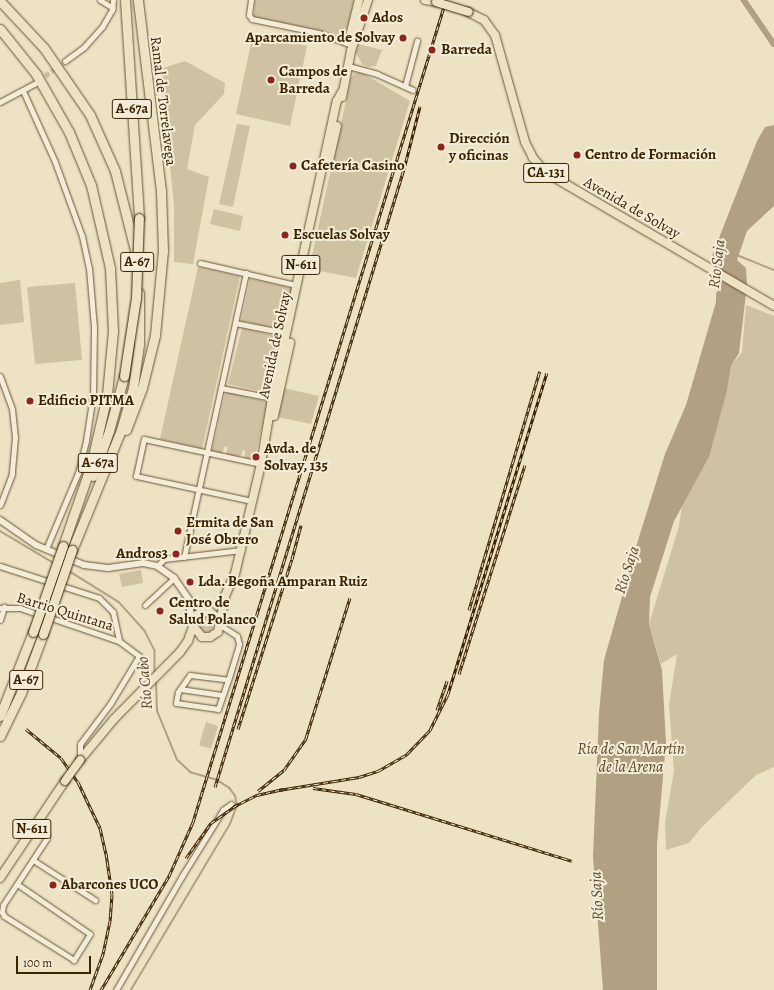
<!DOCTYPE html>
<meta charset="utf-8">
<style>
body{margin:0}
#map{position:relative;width:774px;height:990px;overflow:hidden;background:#ede2c4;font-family:Alegreya,serif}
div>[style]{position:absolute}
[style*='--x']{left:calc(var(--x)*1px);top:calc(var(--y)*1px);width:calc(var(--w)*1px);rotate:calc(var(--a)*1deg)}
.green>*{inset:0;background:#cfc2a3}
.round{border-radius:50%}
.water>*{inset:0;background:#b1a182}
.stream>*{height:1.5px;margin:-0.75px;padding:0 0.75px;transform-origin:0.75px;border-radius:0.75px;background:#b1a182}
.canal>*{height:5.5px;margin:-2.75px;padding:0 2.75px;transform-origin:2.75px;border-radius:2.75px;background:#b1a182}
.minor-tunnel>*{height:5px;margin-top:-2.5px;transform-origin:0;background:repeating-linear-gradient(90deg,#cabc9d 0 5px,transparent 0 7.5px)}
.roads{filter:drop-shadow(0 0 1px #685432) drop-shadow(0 0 1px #685432)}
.minor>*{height:5px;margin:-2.5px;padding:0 2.5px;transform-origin:2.5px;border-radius:2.5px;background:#f3ecd9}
.tertiary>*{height:6px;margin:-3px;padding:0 3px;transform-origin:3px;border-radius:3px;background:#f3ecd9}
.primary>*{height:8px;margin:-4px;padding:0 4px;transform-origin:4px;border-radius:4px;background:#ede2c4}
.trunk>*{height:8px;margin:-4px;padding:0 4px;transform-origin:4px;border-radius:4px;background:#ede2c4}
.motorway>*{height:9px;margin:-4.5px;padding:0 4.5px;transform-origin:4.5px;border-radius:4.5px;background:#ede2c4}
.rail>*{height:3px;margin-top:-1.5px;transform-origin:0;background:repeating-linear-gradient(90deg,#f3ecd9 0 4.5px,#3c2401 0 9px);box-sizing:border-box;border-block:1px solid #3c2401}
.bridges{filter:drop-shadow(0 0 1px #3c2401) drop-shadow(0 0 1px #3c2401)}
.primary-bridge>*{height:8px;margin:-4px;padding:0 4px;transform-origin:4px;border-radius:4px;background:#ede2c4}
.trunk-bridge>*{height:8px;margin:-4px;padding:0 4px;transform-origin:4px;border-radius:4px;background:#ede2c4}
.motorway-bridge>*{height:9px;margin:-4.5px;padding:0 4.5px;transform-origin:4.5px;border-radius:4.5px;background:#ede2c4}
.dots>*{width:11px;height:11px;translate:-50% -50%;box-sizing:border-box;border:2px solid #f3ecd9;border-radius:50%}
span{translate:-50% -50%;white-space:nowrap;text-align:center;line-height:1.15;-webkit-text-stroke:4px #f3ecd9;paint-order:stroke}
.shield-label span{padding:1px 3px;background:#f3ecd9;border:1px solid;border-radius:3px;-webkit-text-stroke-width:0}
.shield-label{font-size:14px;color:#3c2401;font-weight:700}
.poi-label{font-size:15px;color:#3c2401;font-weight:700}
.left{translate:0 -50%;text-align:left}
.right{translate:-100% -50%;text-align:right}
.street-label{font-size:15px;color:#3c2401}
.water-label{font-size:16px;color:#5f4a28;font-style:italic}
.scale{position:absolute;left:16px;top:956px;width:75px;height:18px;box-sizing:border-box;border:2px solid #3c2401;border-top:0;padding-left:5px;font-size:12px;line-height:14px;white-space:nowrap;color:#3c2401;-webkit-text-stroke:3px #f3ecd9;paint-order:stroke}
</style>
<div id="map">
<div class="green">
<div style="clip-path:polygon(255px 0,354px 0,345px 36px,254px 17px)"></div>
<div style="clip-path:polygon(253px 34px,307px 46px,290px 126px,236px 114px)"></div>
<div style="clip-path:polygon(358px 44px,382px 50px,376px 66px,368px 67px,362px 64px,356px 53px)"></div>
<div style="clip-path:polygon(185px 61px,225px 83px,224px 94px,195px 125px,187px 169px,209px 177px,193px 264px,174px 262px,174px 205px,162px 90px,163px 68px)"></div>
<div style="clip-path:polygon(361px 72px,410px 101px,356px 278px,309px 269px,351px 78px,355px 73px)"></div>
<div style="clip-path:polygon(237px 124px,250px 126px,233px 207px,219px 204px)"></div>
<div style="clip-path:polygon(214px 209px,243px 216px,240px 231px,210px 224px)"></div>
<div style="clip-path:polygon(198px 267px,240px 276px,202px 449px,160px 439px)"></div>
<div style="clip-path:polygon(250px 279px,293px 288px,283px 330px,241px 321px)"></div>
<div style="clip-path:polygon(20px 280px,24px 322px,0 325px,0 283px)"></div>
<div style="clip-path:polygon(75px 283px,82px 360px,35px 364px,27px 287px)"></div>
<div style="clip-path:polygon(746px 305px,774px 316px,774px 767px,756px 775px,701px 828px,689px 843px,666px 850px,665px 823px,674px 771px,669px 705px,677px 654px,661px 664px,649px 624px,679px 526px,682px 505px,708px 459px,727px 391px,731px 366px,742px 352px)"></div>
<div style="clip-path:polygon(242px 328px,281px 337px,269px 393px,228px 384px)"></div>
<div style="clip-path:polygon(283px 388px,319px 396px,311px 424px,277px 417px)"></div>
<div style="clip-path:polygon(229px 392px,268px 402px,254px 460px,245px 458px,245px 451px,243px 450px,240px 457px,227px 455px,227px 447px,225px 446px,222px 453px,212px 451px,225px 394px)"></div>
<div style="clip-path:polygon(141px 570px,143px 583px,122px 587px,119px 574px)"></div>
<div class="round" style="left:198px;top:616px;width:16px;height:16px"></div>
<div style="clip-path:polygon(206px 722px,218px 726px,211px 749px,199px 745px)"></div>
</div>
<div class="water">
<div style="clip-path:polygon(774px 125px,774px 206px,747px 231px,737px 260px,746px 268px,747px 285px,739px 353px,731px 366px,727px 391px,709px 457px,674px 521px,650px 597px,649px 624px,662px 670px,666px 743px,657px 844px,657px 990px,603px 990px,593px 857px,599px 713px,604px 660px,639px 537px,665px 454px,686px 405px,716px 302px,716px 294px,719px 288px,710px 261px,757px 141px,765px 127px)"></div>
</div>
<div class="stream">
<div style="--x:737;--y:255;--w:40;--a:22"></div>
<div style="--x:0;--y:531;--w:63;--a:30.7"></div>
<div style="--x:69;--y:571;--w:59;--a:31.8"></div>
<div style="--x:119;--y:602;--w:39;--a:48"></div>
<div style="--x:145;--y:631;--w:22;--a:63"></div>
<div style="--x:155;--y:651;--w:22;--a:90"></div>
<div style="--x:131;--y:990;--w:193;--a:-59.2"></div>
<div style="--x:230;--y:824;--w:19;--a:-69"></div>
<div style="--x:237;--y:806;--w:10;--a:-101"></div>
<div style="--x:235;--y:796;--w:10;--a:-127"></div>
<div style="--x:229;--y:788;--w:15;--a:-148"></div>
<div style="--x:216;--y:780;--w:26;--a:-164"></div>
<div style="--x:191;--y:773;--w:19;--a:-137"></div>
<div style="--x:177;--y:760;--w:53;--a:-112.2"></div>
<div style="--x:157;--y:711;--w:30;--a:-92"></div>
</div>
<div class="canal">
<div style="--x:744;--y:0;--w:53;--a:55.7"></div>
</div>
<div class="minor-tunnel">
<div style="--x:39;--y:80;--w:32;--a:-36"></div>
</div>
<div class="roads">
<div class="minor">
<div style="--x:100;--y:0;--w:15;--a:32"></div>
<div style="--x:251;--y:0;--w:15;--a:98"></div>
<div style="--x:249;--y:15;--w:5;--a:53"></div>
<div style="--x:252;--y:19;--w:68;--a:11.8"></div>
<div style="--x:319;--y:33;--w:33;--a:20"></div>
<div style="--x:65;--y:61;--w:24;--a:-36"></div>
<div style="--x:84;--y:47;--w:27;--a:-48"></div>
<div style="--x:102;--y:27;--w:20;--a:-60"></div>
<div style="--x:112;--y:10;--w:10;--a:-84"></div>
<div style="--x:348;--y:66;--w:30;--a:15"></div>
<div style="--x:377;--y:74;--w:39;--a:24"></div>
<div style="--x:405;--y:86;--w:47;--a:-75.1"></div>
<div style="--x:23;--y:91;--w:78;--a:65.7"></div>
<div style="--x:55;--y:162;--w:79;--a:70"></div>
<div style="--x:82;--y:236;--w:33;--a:78"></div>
<div style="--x:89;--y:268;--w:59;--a:85.2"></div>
<div style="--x:94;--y:327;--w:68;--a:90.8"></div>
<div style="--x:93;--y:395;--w:47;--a:98.7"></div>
<div style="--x:86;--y:441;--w:33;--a:104"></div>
<div style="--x:78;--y:473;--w:82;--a:112.8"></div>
<div style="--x:0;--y:102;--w:40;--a:-28"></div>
<div style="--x:200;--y:263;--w:98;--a:12.9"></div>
<div style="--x:235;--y:323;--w:52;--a:11.1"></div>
<div style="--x:0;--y:376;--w:35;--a:70"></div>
<div style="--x:12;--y:409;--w:28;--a:84"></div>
<div style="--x:15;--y:437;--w:37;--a:95"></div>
<div style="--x:12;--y:474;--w:33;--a:111"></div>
<div style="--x:221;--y:388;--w:52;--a:11.1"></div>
<div style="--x:252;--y:501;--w:119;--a:-167.8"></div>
<div style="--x:136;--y:476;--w:38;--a:-78"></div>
<div style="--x:144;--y:439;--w:120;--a:12.1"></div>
<div style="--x:184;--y:557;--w:291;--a:-77.7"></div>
<div style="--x:0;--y:566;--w:104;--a:17.9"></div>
<div style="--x:99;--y:598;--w:20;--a:45"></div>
<div style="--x:113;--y:612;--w:30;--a:78"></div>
<div style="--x:157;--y:566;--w:10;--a:-45"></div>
<div style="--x:164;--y:559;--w:78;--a:-6.7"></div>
<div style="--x:145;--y:605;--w:40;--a:-43"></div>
<div style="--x:0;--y:608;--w:20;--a:0"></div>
<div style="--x:20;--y:608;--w:21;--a:19"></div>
<div style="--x:48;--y:617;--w:75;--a:18.7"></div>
<div style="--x:119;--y:641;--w:25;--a:37"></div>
<div style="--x:139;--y:656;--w:56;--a:121.1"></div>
<div style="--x:110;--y:704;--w:50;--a:126.9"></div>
<div style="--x:80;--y:744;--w:15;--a:90"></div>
<div style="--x:0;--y:620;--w:14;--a:-73"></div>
<div style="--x:220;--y:625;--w:20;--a:33"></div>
<div style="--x:237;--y:636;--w:8;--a:76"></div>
<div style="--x:239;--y:644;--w:4;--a:104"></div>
<div style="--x:238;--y:648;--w:34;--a:107"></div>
<div style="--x:228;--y:680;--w:31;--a:109"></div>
<div style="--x:218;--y:709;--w:42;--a:-171.9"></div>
<div style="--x:176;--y:703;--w:11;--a:-80"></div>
<div style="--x:178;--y:692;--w:21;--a:-55"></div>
<div style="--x:190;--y:675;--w:38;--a:7"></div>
<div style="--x:180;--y:689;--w:42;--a:8.1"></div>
<div style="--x:33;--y:860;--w:74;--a:32.8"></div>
<div style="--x:17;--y:884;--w:88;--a:34.4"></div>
<div style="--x:90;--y:934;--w:31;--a:122"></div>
<div style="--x:74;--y:960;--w:83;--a:-147.8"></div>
<div style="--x:4;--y:916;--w:4;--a:-117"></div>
<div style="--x:2;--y:912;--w:7;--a:-82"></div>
<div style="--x:3;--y:905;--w:80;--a:-56.7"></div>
<div style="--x:47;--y:838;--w:5;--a:-101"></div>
<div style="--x:46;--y:833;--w:14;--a:-144"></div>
<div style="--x:116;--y:990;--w:132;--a:-59.9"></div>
<div style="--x:182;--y:876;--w:78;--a:-58.2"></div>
<div style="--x:223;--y:810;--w:10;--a:-37"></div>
</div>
<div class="tertiary">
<div style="--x:0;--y:520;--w:44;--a:34.8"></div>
<div style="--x:36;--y:545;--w:52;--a:22.6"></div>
<div style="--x:84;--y:565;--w:24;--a:7"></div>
<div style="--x:108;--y:568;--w:35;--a:-8"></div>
<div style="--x:143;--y:563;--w:14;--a:12"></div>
<div style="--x:157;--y:566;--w:21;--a:35"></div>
<div style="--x:174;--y:578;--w:32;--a:55"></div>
<div style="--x:192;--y:604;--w:14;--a:30"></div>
<div style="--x:188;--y:601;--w:22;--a:77"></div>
</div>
<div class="primary">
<div style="--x:425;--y:0;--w:11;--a:10"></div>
<div style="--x:468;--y:12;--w:18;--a:27"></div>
<div style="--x:484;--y:20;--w:19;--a:54"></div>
<div style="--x:495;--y:35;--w:111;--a:74.3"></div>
<div style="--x:525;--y:142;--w:18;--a:63"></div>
<div style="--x:533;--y:158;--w:18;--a:49"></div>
<div style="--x:545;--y:172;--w:265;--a:30.3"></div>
</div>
<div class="trunk">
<div style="--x:351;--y:32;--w:33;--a:-76"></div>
<div style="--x:342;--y:97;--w:47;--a:-78.9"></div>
<div style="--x:351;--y:51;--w:54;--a:-71.6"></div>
<div style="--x:328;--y:165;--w:40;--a:-77"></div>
<div style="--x:274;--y:416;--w:75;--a:-77.6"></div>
<div style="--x:194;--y:627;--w:13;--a:51"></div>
<div style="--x:202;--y:637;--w:8;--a:0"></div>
<div style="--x:210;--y:637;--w:9;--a:-32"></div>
<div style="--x:218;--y:632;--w:37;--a:-79"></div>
<div style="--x:225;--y:596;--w:24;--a:-66"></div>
<div style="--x:235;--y:574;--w:113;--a:-76.7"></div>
<div style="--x:261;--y:464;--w:67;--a:-80.5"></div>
<div style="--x:272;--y:398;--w:304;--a:-77.7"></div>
<div style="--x:337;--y:101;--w:10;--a:-61"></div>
<div style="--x:80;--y:760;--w:53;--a:-50.3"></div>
<div style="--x:114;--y:719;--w:94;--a:-45.4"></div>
<div style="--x:180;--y:652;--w:14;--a:-54"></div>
<div style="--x:188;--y:641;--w:28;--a:-71"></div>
<div style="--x:197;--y:615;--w:13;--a:-18"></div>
<div style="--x:209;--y:611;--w:14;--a:39"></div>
<div style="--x:0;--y:878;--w:117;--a:-56.2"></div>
</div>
<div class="motorway">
<div style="--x:125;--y:0;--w:218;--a:86.3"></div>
<div style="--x:0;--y:1;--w:64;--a:46.9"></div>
<div style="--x:44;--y:48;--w:81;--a:55.5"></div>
<div style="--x:90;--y:115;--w:61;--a:65.9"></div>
<div style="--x:115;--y:171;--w:86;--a:75.8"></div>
<div style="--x:0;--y:29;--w:58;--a:51.3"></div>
<div style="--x:36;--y:74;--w:67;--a:60.4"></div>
<div style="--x:69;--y:132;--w:57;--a:67.5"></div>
<div style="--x:91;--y:185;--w:85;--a:77.1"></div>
<div style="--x:110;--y:268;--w:63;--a:87.3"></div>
<div style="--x:113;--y:331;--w:64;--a:95.4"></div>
<div style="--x:107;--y:395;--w:72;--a:102.9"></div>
<div style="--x:91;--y:465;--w:86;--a:109.1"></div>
<div style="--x:126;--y:430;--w:45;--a:-69.1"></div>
<div style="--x:142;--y:388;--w:55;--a:-76.2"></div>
<div style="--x:155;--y:335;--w:84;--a:-84.6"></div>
<div style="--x:163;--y:251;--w:60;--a:-91.9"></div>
<div style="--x:161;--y:191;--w:192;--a:-96.9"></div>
<div style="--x:93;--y:476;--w:48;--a:-70.4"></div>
<div style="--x:109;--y:431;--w:57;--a:-74.7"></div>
<div style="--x:72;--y:550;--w:130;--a:-67.8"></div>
<div style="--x:121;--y:430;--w:44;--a:-74.1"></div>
<div style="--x:133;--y:388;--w:44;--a:-82.2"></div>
<div style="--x:139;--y:344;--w:51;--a:-90"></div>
<div style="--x:0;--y:716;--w:90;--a:-68.6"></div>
<div style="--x:0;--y:736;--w:48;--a:-64"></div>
<div style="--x:21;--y:693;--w:63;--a:-69.6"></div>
</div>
</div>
<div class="rail">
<div style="--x:469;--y:610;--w:249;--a:-73.5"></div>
<div style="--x:459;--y:674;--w:219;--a:-72.5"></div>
<div style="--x:437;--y:710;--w:31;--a:-71"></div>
<div style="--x:26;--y:729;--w:45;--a:39.6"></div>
<div style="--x:61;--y:758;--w:29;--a:55"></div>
<div style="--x:78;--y:782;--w:51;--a:64.4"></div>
<div style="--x:100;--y:828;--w:26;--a:77"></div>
<div style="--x:106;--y:853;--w:41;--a:81.7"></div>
<div style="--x:112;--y:894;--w:27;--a:94"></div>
<div style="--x:110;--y:921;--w:34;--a:102"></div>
<div style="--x:103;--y:954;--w:38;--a:110"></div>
<div style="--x:238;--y:729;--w:178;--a:-72.4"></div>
<div style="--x:292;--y:559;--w:35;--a:-75"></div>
<div style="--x:215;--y:787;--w:646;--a:-73"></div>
<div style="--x:404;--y:169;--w:65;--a:-75.7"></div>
<div style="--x:313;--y:788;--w:43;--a:7.9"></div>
<div style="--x:356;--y:794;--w:226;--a:17.2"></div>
<div style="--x:279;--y:790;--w:81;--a:-9.2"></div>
<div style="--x:359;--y:777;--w:20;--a:-18"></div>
<div style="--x:378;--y:771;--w:34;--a:-30"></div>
<div style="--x:407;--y:754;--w:33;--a:-46"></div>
<div style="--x:430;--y:730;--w:40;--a:-63.4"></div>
<div style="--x:448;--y:694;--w:336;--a:-72.9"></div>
<div style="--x:258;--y:791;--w:33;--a:-39"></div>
<div style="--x:284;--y:770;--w:39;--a:-55"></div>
<div style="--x:306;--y:738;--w:147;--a:-72.6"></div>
<div style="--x:233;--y:807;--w:27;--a:-27"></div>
<div style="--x:257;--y:795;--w:27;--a:-13"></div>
<div style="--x:186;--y:858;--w:43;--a:-54.5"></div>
<div style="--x:211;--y:823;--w:33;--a:-35"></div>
<div style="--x:101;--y:990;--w:133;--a:-59.2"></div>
<div style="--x:169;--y:876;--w:59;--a:-66"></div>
<div style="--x:193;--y:822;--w:860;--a:-72.89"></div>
</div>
<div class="bridges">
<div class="primary-bridge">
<div style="--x:436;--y:2;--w:34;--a:17"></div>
</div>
<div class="trunk-bridge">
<div style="--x:65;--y:781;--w:26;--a:-54"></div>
</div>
<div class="motorway-bridge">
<div style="--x:124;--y:376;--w:79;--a:-81.3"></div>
<div style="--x:136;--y:298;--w:80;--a:-87.9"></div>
<div style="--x:33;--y:632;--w:91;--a:-70.8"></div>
<div style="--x:43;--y:634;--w:89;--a:-71"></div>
</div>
</div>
<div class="dots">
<div style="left:364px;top:18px;background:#8f2418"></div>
<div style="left:403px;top:38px;background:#8f2418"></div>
<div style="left:432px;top:50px;background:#8f2418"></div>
<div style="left:271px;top:80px;background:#8f2418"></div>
<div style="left:441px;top:147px;background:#8f2418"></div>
<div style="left:577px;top:155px;background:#8f2418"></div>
<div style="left:293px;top:166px;background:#8f2418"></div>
<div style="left:285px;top:235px;background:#8f2418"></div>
<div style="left:30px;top:401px;background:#8f2418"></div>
<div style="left:256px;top:457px;background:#8f2418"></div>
<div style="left:178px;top:531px;background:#8f2418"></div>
<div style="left:176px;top:554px;background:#8f2418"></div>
<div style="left:190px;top:582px;background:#8f2418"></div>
<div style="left:160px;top:611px;background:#8f2418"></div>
<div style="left:53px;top:885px;background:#8f2418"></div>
</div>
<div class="shield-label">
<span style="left:132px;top:109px">A-67a</span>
<span style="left:546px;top:173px">CA-131</span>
<span style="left:137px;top:262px">A-67</span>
<span style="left:301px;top:265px">N-611</span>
<span style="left:98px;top:463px">A-67a</span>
<span style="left:26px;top:680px">A-67</span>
<span style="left:32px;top:829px">N-611</span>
</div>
<div class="poi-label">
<span class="left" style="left:372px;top:18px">Ados</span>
<span class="right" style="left:395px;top:38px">Aparcamiento de Solvay</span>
<span class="left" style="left:441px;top:50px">Barreda</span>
<span class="left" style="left:279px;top:80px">Campos de<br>Barreda</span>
<span class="left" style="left:449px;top:147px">Dirección<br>y oficinas</span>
<span class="left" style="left:585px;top:155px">Centro de Formación</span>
<span class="left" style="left:301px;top:166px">Cafetería Casino</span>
<span class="left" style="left:293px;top:235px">Escuelas Solvay</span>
<span class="left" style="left:38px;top:401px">Edificio PITMA</span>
<span class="left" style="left:264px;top:457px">Avda. de<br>Solvay, 135</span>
<span class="left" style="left:186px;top:531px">Ermita de San<br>José Obrero</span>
<span class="right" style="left:168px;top:554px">Andros3</span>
<span class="left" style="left:198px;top:582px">Lda. Begoña Amparan Ruiz</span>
<span class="left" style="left:169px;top:611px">Centro de<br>Salud Polanco</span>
<span class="left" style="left:61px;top:885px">Abarcones UCO</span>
</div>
<div class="street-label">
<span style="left:163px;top:101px;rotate:83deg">Ramal de Torrelavega</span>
<span style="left:632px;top:208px;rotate:30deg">Avenida de Solvay</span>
<span style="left:275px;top:345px;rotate:-78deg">Avenida de Solvay</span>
<span style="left:65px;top:612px;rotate:17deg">Barrio Quintana</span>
</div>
<div class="water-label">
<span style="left:717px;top:264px;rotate:-83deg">Río Saja</span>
<span style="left:627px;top:570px;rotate:-72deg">Río Saja</span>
<span style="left:145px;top:683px;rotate:-95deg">Río Cabo</span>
<span style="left:631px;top:758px">Ría de San Martín<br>de la Arena</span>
<span style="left:597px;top:896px;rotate:-93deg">Río Saja</span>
</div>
<div class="scale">100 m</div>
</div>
